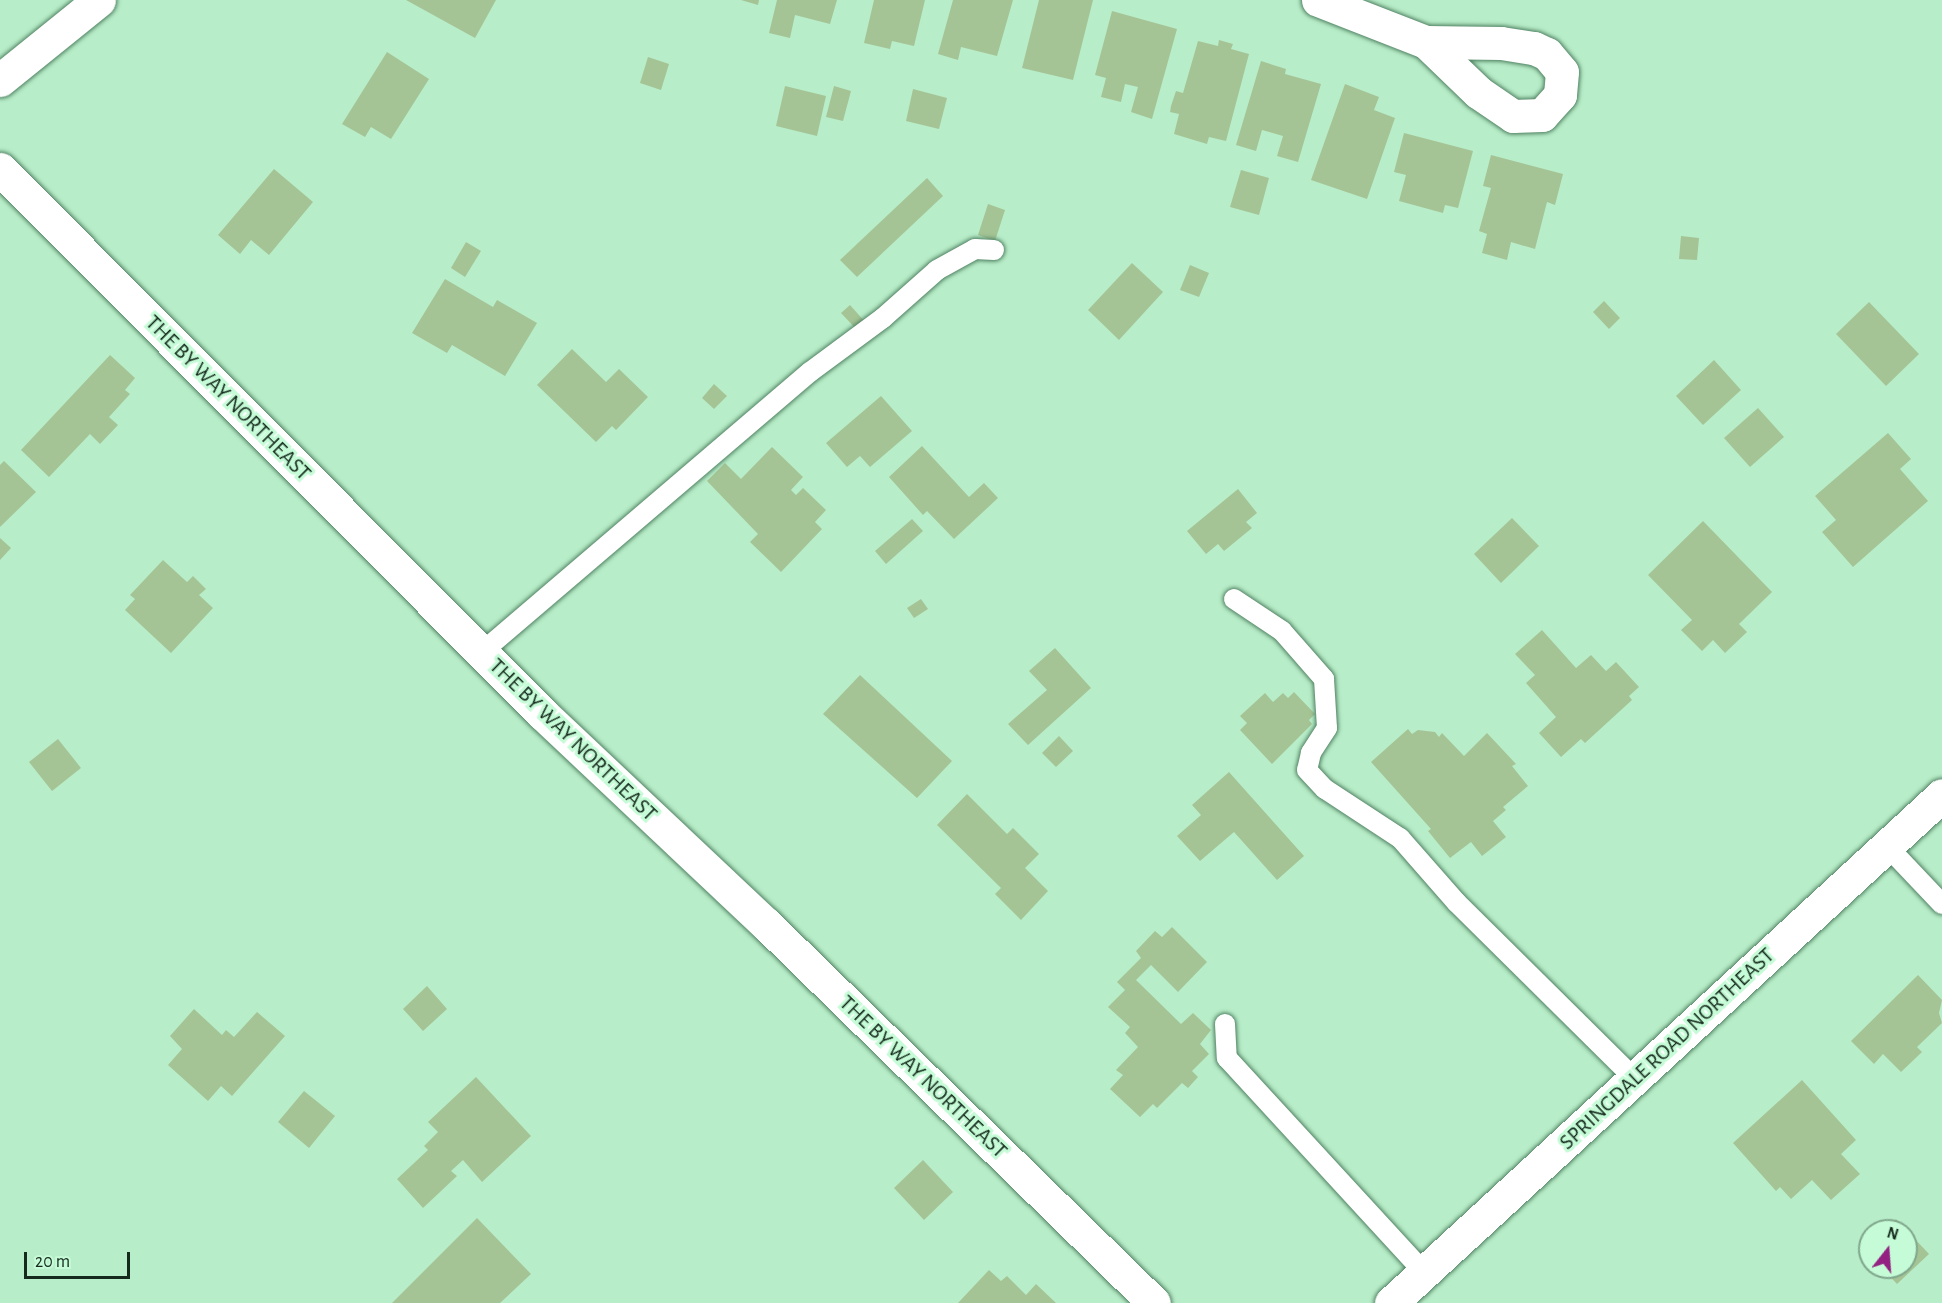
<!DOCTYPE html>
<style>
body{margin:0}
#map{position:relative;width:1942px;height:1303px;overflow:hidden;background:#b8edc9;font-family:"Alegreya Sans",sans-serif}
div>[style]{position:absolute}
[style*='--x']{left:calc(var(--x)*1px);top:calc(var(--y)*1px);width:calc(var(--w)*1px);rotate:calc(var(--a)*1deg)}
.building>*{inset:0;background:#a5c495}
.roads{filter:drop-shadow(0 0 2px #508262) drop-shadow(0 0 2px #508262)}
.lane>*{height:20px;margin:-10px;padding:0 10px;transform-origin:10px;border-radius:10px;background:#fff}
.street>*{height:33px;margin:-16.5px;padding:0 16.5px;transform-origin:16.5px;border-radius:16.5px;background:#fff}
.secondary>*{height:33px;margin:-16.5px;padding:0 16.5px;transform-origin:16.5px;border-radius:16.5px;background:#fff}
span{translate:-50% -50%;white-space:nowrap;text-align:center;line-height:1.15;-webkit-text-stroke:6px #c5fbd6;paint-order:stroke}
.street-label{font-size:22px;color:#152a1d}
.north{position:absolute;left:1858px;top:1219px;width:60px;height:60px;box-sizing:border-box;background:#c5fbd6;border:2px solid #7fa78c;border-radius:50%;rotate:17deg;font-size:16px;font-weight:700;line-height:24px;text-align:center;color:#152a1d}
.north::after{content:'';display:block;margin:auto;width:21px;height:27px;background:#932282;clip-path:polygon(50% 0,100% 100%,50% 72%,0 100%)}
.scale{position:absolute;left:24px;top:1252px;width:106px;height:27px;box-sizing:border-box;border:3px solid #152a1d;border-top:0;padding-left:8px;font-size:18px;line-height:21px;white-space:nowrap;color:#152a1d;-webkit-text-stroke:4px #c5fbd6;paint-order:stroke}
</style>
<div id="map">
<div class="building">
<div style="clip-path:polygon(406px 0,496px 0,475px 38px)"></div>
<div style="clip-path:polygon(741px 0,759px 0,758px 5px)"></div>
<div style="clip-path:polygon(777px 0,837px 0,830px 24px,795px 15px,790px 38px,769px 33px)"></div>
<div style="clip-path:polygon(874px 0,925px 0,914px 46px,892px 41px,890px 49px,864px 43px)"></div>
<div style="clip-path:polygon(953px 0,1013px 0,997px 56px,961px 47px,958px 60px,938px 54px)"></div>
<div style="clip-path:polygon(1039px 0,1093px 0,1073px 80px,1022px 68px)"></div>
<div style="clip-path:polygon(1112px 11px,1177px 29px,1152px 119px,1131px 112px,1138px 87px,1125px 84px,1121px 102px,1101px 97px,1106px 78px,1095px 75px)"></div>
<div style="clip-path:polygon(1219px 40px,1233px 44px,1231px 49px,1249px 54px,1226px 141px,1209px 137px,1207px 144px,1174px 134px,1179px 114px,1170px 112px,1171px 106px,1176px 91px,1183px 93px,1198px 41px,1218px 46px)"></div>
<div style="clip-path:polygon(387px 52px,429px 79px,391px 139px,371px 127px,365px 137px,342px 124px)"></div>
<div style="clip-path:polygon(648px 57px,669px 64px,661px 90px,640px 83px)"></div>
<div style="clip-path:polygon(1261px 61px,1286px 69px,1285px 74px,1321px 84px,1298px 162px,1277px 156px,1283px 136px,1262px 130px,1256px 151px,1236px 145px)"></div>
<div style="clip-path:polygon(1345px 84px,1379px 97px,1374px 110px,1395px 118px,1367px 199px,1311px 180px)"></div>
<div style="clip-path:polygon(785px 86px,826px 96px,817px 136px,776px 126px)"></div>
<div style="clip-path:polygon(834px 86px,851px 91px,843px 121px,826px 117px)"></div>
<div style="clip-path:polygon(913px 89px,947px 98px,939px 129px,906px 121px)"></div>
<div style="clip-path:polygon(1404px 133px,1473px 151px,1458px 208px,1445px 205px,1443px 213px,1399px 201px,1406px 175px,1394px 172px)"></div>
<div style="clip-path:polygon(1491px 155px,1563px 174px,1555px 205px,1547px 202px,1535px 249px,1511px 242px,1507px 260px,1482px 253px,1487px 234px,1479px 231px,1491px 188px,1483px 186px)"></div>
<div style="clip-path:polygon(274px 169px,313px 202px,269px 255px,251px 240px,240px 254px,218px 235px)"></div>
<div style="clip-path:polygon(1241px 170px,1269px 178px,1259px 215px,1230px 207px)"></div>
<div style="clip-path:polygon(927px 178px,943px 196px,857px 277px,840px 260px)"></div>
<div style="clip-path:polygon(988px 204px,1005px 210px,995px 241px,978px 235px)"></div>
<div style="clip-path:polygon(1681px 236px,1699px 238px,1697px 260px,1679px 259px)"></div>
<div style="clip-path:polygon(466px 242px,481px 251px,465px 277px,451px 268px)"></div>
<div style="clip-path:polygon(1132px 263px,1163px 292px,1119px 340px,1088px 310px)"></div>
<div style="clip-path:polygon(1190px 265px,1209px 273px,1199px 297px,1180px 290px)"></div>
<div style="clip-path:polygon(445px 279px,493px 307px,497px 300px,537px 323px,505px 376px,452px 345px,447px 353px,412px 333px)"></div>
<div style="clip-path:polygon(1604px 301px,1620px 318px,1609px 329px,1593px 312px)"></div>
<div style="clip-path:polygon(1869px 302px,1919px 354px,1886px 386px,1836px 334px)"></div>
<div style="clip-path:polygon(850px 305px,866px 323px,858px 331px,841px 313px)"></div>
<div style="clip-path:polygon(572px 349px,606px 382px,619px 369px,648px 397px,616px 430px,612px 426px,596px 442px,537px 385px)"></div>
<div style="clip-path:polygon(110px 355px,135px 378px,125px 390px,130px 394px,109px 417px,118px 425px,100px 444px,90px 434px,49px 477px,21px 450px)"></div>
<div style="clip-path:polygon(1714px 360px,1741px 390px,1703px 425px,1676px 396px)"></div>
<div style="clip-path:polygon(714px 384px,727px 396px,714px 409px,702px 398px)"></div>
<div style="clip-path:polygon(881px 396px,912px 431px,870px 467px,860px 456px,847px 467px,826px 443px)"></div>
<div style="clip-path:polygon(1758px 408px,1784px 437px,1750px 467px,1724px 438px)"></div>
<div style="clip-path:polygon(1888px 433px,1911px 459px,1900px 469px,1928px 501px,1853px 567px,1822px 532px,1836px 520px,1815px 496px)"></div>
<div style="clip-path:polygon(922px 446px,969px 497px,984px 483px,998px 498px,954px 539px,927px 511px,923px 515px,889px 477px)"></div>
<div style="clip-path:polygon(772px 447px,803px 477px,791px 490px,796px 495px,803px 488px,826px 510px,815px 522px,822px 529px,781px 572px,750px 542px,758px 534px,707px 481px,725px 463px,741px 479px)"></div>
<div style="clip-path:polygon(4px 461px,36px 492px,0 527px,0 465px)"></div>
<div style="clip-path:polygon(1238px 489px,1257px 513px,1246px 522px,1252px 528px,1224px 551px,1218px 544px,1206px 554px,1187px 531px)"></div>
<div style="clip-path:polygon(1512px 518px,1539px 546px,1501px 583px,1474px 554px)"></div>
<div style="clip-path:polygon(912px 519px,923px 531px,886px 564px,875px 551px)"></div>
<div style="clip-path:polygon(1703px 521px,1772px 592px,1739px 624px,1747px 632px,1725px 653px,1713px 640px,1702px 651px,1681px 630px,1692px 620px,1648px 575px)"></div>
<div style="clip-path:polygon(0 538px,11px 548px,0 560px)"></div>
<div style="clip-path:polygon(163px 560px,187px 582px,193px 576px,206px 589px,199px 595px,213px 608px,171px 653px,125px 610px,135px 599px,130px 595px)"></div>
<div style="clip-path:polygon(921px 599px,928px 609px,914px 618px,907px 608px)"></div>
<div style="clip-path:polygon(1542px 630px,1576px 668px,1591px 655px,1606px 671px,1616px 662px,1639px 687px,1629px 696px,1632px 700px,1585px 743px,1581px 739px,1561px 757px,1539px 733px,1556px 717px,1526px 683px,1535px 675px,1515px 654px)"></div>
<div style="clip-path:polygon(1055px 648px,1091px 688px,1028px 745px,1008px 724px,1047px 690px,1029px 671px)"></div>
<div style="clip-path:polygon(860px 675px,952px 761px,917px 798px,823px 714px)"></div>
<div style="clip-path:polygon(1294px 692px,1315px 714px,1309px 720px,1312px 724px,1272px 764px,1240px 730px,1247px 723px,1240px 716px,1265px 693px,1273px 702px,1283px 693px,1288px 698px)"></div>
<div style="clip-path:polygon(1408px 729px,1412px 734px,1418px 730px,1435px 732px,1439px 737px,1442px 733px,1464px 756px,1487px 733px,1516px 764px,1512px 766px,1528px 786px,1503px 807px,1506px 810px,1493px 821px,1506px 837px,1482px 856px,1471px 842px,1450px 858px,1428px 831px,1431px 829px,1371px 762px)"></div>
<div style="clip-path:polygon(1059px 736px,1073px 751px,1056px 767px,1042px 753px)"></div>
<div style="clip-path:polygon(58px 739px,81px 768px,52px 791px,29px 762px)"></div>
<div style="clip-path:polygon(1229px 772px,1304px 856px,1277px 880px,1234px 832px,1200px 861px,1177px 836px,1201px 815px,1192px 805px)"></div>
<div style="clip-path:polygon(967px 794px,1007px 834px,1013px 828px,1039px 854px,1025px 868px,1048px 891px,1021px 920px,995px 894px,1001px 888px,937px 825px)"></div>
<div style="clip-path:polygon(1172px 927px,1207px 962px,1178px 992px,1151px 965px,1136px 980px,1181px 1024px,1193px 1013px,1211px 1030px,1200px 1044px,1209px 1054px,1192px 1071px,1198px 1077px,1188px 1088px,1182px 1083px,1157px 1108px,1153px 1104px,1140px 1117px,1110px 1089px,1123px 1075px,1116px 1070px,1138px 1047px,1125px 1033px,1130px 1027px,1108px 1007px,1125px 990px,1117px 982px,1141px 958px,1136px 951px,1155px 931px,1162px 937px)"></div>
<div style="clip-path:polygon(1918px 975px,1942px 1000px,1939px 1013px,1942px 1023px,1917px 1047px,1922px 1052px,1901px 1072px,1883px 1054px,1874px 1064px,1851px 1041px)"></div>
<div style="clip-path:polygon(427px 986px,447px 1009px,423px 1031px,403px 1009px)"></div>
<div style="clip-path:polygon(194px 1009px,222px 1035px,226px 1030px,234px 1037px,257px 1012px,285px 1036px,232px 1096px,221px 1086px,208px 1101px,168px 1065px,182px 1049px,170px 1036px)"></div>
<div style="clip-path:polygon(476px 1077px,531px 1136px,482px 1182px,463px 1160px,451px 1171px,457px 1176px,423px 1208px,397px 1179px,428px 1150px,424px 1146px,438px 1132px,428px 1122px)"></div>
<div style="clip-path:polygon(1802px 1080px,1856px 1140px,1841px 1154px,1860px 1174px,1831px 1200px,1812px 1180px,1791px 1199px,1780px 1187px,1776px 1191px,1733px 1143px)"></div>
<div style="clip-path:polygon(304px 1091px,335px 1116px,309px 1148px,278px 1122px)"></div>
<div style="clip-path:polygon(923px 1160px,953px 1192px,924px 1220px,894px 1188px)"></div>
<div style="clip-path:polygon(477px 1218px,531px 1274px,500px 1303px,392px 1303px)"></div>
<div style="clip-path:polygon(1896px 1219px,1929px 1254px,1897px 1284px,1881px 1267px,1906px 1267px,1906px 1231px,1883px 1231px)"></div>
<div style="clip-path:polygon(989px 1270px,1001px 1281px,1007px 1276px,1026px 1295px,1036px 1284px,1056px 1303px,958px 1303px)"></div>
</div>
<div class="roads">
<div class="lane">
<div style="--x:1234;--y:599;--w:58;--a:33.7"></div>
<div style="--x:1282;--y:631;--w:64;--a:48.8"></div>
<div style="--x:1324;--y:679;--w:49;--a:86.5"></div>
<div style="--x:1327;--y:728;--w:30;--a:123"></div>
<div style="--x:1311;--y:753;--w:17;--a:103"></div>
<div style="--x:1307;--y:770;--w:26;--a:47"></div>
<div style="--x:1325;--y:789;--w:90;--a:33.2"></div>
<div style="--x:1400;--y:838;--w:86;--a:48.8"></div>
<div style="--x:1457;--y:903;--w:250;--a:44.7"></div>
<div style="--x:482;--y:652;--w:431;--a:-40.5"></div>
<div style="--x:810;--y:372;--w:91;--a:-36.5"></div>
<div style="--x:883;--y:318;--w:72;--a:-41.6"></div>
<div style="--x:937;--y:270;--w:43;--a:-28.9"></div>
<div style="--x:975;--y:249;--w:19;--a:3"></div>
<div style="--x:1887;--y:846;--w:80;--a:46.5"></div>
<div style="--x:1225;--y:1024;--w:34;--a:87"></div>
<div style="--x:1227;--y:1058;--w:291;--a:47.4"></div>
</div>
<div class="street">
<div style="--x:1318;--y:0;--w:116;--a:21.3"></div>
<div style="--x:1426;--y:42;--w:75;--a:0.8"></div>
<div style="--x:1501;--y:43;--w:33;--a:9"></div>
<div style="--x:1534;--y:48;--w:14;--a:25"></div>
<div style="--x:1547;--y:54;--w:23;--a:50"></div>
<div style="--x:1562;--y:72;--w:23;--a:95"></div>
<div style="--x:1560;--y:95;--w:27;--a:132"></div>
<div style="--x:1542;--y:115;--w:29;--a:178"></div>
<div style="--x:1513;--y:116;--w:42;--a:-145.6"></div>
<div style="--x:1478;--y:92;--w:72;--a:-136.1"></div>
<div style="--x:0;--y:169;--w:769;--a:45.11"></div>
<div style="--x:543;--y:714;--w:306;--a:43.3"></div>
<div style="--x:766;--y:924;--w:542;--a:44.33"></div>
<div style="--x:1391;--y:1303;--w:749;--a:-42.67"></div>
</div>
<div class="secondary">
<div style="--x:0;--y:80;--w:127;--a:-38.9"></div>
</div>
</div>
<div class="street-label">
<span style="left:228px;top:398px;rotate:45deg">THE BY WAY NORTHEAST</span>
<span style="left:573px;top:740px;rotate:44deg">THE BY WAY NORTHEAST</span>
<span style="left:1667px;top:1049px;rotate:-43deg">SPRINGDALE ROAD NORTHEAST</span>
<span style="left:923px;top:1077px;rotate:44deg">THE BY WAY NORTHEAST</span>
</div>
<div class="north">N</div>
<div class="scale">20 m</div>
</div>
